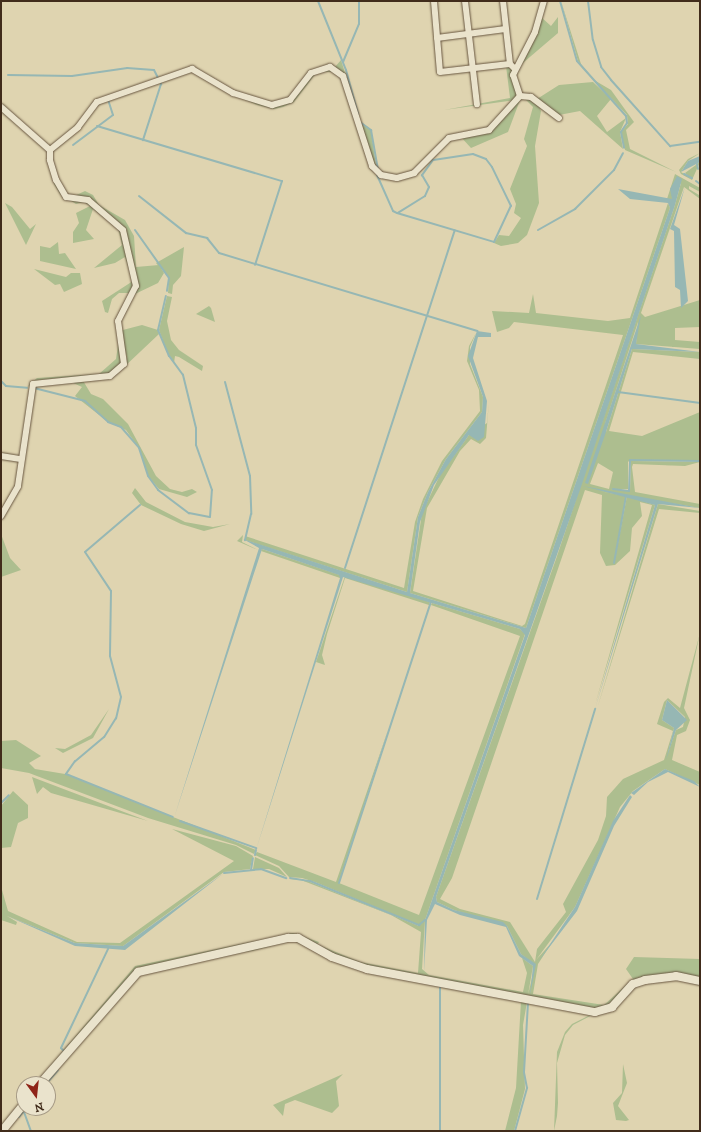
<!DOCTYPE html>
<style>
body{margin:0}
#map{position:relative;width:701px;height:1132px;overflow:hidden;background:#dfd4b0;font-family:"IM FELL DW Pica",serif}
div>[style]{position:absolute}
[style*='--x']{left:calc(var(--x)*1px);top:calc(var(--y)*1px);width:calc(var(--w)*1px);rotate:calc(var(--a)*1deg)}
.green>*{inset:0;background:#adbe8f}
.water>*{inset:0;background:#96b7b4}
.stream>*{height:2px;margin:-1px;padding:0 1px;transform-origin:1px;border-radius:1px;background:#96b7b4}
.roads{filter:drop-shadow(0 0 1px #685640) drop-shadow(0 0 1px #685640)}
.minor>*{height:6px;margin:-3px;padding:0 3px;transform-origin:3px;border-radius:3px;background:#eae3cc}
.tertiary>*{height:8px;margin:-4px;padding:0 4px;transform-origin:4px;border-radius:4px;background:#eae3cc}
span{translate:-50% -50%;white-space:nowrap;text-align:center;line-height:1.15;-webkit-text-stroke:4px #eae3cc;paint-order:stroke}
.frame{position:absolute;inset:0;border:2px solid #412c1b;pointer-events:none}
.north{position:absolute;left:16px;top:1076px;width:40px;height:40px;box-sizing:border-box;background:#eae3cc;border:1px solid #a69a85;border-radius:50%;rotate:165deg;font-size:11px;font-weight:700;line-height:16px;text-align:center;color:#412c1b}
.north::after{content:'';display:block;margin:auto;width:14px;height:18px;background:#8f2418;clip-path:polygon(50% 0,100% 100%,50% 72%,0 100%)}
</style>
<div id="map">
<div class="green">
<div style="clip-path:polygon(561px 1px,581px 64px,594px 80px,611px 90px,634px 122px,626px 130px,630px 149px,676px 172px,625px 150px,621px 132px,628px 124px,627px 115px,587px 73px,578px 61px)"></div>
<div style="clip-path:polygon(541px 17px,551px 26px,558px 17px,558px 33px,517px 68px)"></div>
<div style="clip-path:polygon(341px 60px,361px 124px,371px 130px,376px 166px,372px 166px,340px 71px,335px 67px)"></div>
<div style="clip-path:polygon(506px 66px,513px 69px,512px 80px,517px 96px,515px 100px,444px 110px,510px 98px)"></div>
<div style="clip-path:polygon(332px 69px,336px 71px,342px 76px,334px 72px,317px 72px,294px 102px,283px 107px,274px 109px,257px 105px,230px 93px,193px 72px,183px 72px,161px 81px,181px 71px,193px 71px,231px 93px,274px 107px,294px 99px,314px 73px)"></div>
<div style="clip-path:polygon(593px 82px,611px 99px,597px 116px,607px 132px,626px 118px,620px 132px,623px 149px,580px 111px,559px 115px,537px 99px,559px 85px)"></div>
<div style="clip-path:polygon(526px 97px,539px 106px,541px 111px,535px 146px,539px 203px,527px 235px,518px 243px,501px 246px,494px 243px,499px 235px,509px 236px,521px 218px,514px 213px,516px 204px,510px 189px,527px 146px,524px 139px,533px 107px,525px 99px,520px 100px,508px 132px,471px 148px,460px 136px,483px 133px,518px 100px)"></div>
<div style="clip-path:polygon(1px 109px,48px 151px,55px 181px,66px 197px,88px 201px,122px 228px,135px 286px,124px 305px,130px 293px,119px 293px,112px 299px,108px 313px,105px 312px,102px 301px,133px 281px,125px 257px,115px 263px,94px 268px,122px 245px,118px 228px,93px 209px,86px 230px,94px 239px,73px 243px,73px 232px,79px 223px,76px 213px,90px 206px,84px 202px,76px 204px,60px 194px,54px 184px,47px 151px)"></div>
<div style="clip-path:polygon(700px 153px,688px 161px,681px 172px,692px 179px,685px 173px,700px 162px,692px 180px,681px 174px,679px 170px,688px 159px)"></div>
<div style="clip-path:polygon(evenodd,675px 174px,700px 188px,700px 192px,689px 186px,689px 189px,699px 195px,700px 199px,684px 187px,641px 313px,645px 317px,700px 300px,700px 327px,675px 328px,675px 340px,700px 342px,700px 349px,636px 344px,638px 322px,605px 424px,606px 432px,632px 349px,700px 352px,700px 359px,633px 352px,609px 431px,642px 436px,700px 412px,700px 460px,630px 460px,628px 462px,628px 489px,611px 489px,630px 491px,631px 461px,700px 462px,685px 466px,633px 464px,632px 467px,635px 492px,700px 504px,700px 508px,599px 491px,626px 496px,614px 564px,627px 496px,655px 505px,595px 705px,652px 505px,640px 502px,642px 516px,632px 528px,630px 551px,615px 565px,606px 566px,600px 553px,602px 495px,585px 490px,452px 878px,440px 899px,460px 909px,510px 922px,535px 962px,537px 949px,566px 912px,563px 904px,598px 840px,606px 816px,607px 797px,623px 779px,664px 760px,673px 731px,657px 724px,664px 702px,668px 698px,680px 708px,700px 633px,684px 708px,690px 720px,686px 731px,677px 735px,672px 760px,700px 772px,700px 785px,665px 769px,633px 791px,620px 807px,575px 907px,536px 960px,553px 941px,538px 964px,533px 994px,604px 1005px,633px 979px,626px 969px,634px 957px,700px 959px,700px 978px,648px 978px,600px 1009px,351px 963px,319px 945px,360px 962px,418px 973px,421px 932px,391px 915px,301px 880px,289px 879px,302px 879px,310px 882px,419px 926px,424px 920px,419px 925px,315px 882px,302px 878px,289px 877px,279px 866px,255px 855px,257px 852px,336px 882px,388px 730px,339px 883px,419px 915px,520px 636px,431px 605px,432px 603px,520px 629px,525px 634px,425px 920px,422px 969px,429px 975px,523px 992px,527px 973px,522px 958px,533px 966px,528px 995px,535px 965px,521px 954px,507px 926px,454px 910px,437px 902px,436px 897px,556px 559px,675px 205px,681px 183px,672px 192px,673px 199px,667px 199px,675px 174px,598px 463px,613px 472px,609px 489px,590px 484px,598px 463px,675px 174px,667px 700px,685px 717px,683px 727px,676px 730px,668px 753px,674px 728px,662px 720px,667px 700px)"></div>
<div style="clip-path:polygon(85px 191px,93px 195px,99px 205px,125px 220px,134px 236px,136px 267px,159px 265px,164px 273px,158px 283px,135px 294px,124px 228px,95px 205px,72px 197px)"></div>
<div style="clip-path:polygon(5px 203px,12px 207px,30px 229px,36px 224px,26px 245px)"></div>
<div style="clip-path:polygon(668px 203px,670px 208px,526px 628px,410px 593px,422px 513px,440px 475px,469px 435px,487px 423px,489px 401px,486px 438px,480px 444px,471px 439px,460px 451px,427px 508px,413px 591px,522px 626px,525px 624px,623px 335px,514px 322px,509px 328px,497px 332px,492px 311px,529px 313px,533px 294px,536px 313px,608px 321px,630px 318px)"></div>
<div style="clip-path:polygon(58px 242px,59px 254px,65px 253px,76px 269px,40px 261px,40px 246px,50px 248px)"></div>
<div style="clip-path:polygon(184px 247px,181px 276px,173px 285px,172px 294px,168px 293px,169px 278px,156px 263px)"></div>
<div style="clip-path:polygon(34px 269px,66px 277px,71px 273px,80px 273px,82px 284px,64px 292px,60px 284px,55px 285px)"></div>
<div style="clip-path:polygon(167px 296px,172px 297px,167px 321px,171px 340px,179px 350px,203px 366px,202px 371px,179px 357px,175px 356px,174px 363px,167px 351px,159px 330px)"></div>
<div style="clip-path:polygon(209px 306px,211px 308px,215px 322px,196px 314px)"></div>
<div style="clip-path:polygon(142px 325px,158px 330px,159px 334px,123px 368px,127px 357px,119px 331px)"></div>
<div style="clip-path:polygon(476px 333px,470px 347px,470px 364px,483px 397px,482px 412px,446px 459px,428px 492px,418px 517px,407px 592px,245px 540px,245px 536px,404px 588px,415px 522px,423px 499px,442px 461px,480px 411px,479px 390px,467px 361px,469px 346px)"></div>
<div style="clip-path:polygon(119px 338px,124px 359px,112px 373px,40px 380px,27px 387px,37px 378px,99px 374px,116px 359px)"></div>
<div style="clip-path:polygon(82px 379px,91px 394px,103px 399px,128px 424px,156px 476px,170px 489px,182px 492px,192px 489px,197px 492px,187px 497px,159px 489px,148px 476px,139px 448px,126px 430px,108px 422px,75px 396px,82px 387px,71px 382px)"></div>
<div style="clip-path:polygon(135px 488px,146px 502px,185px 522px,213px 527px,230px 524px,204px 531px,181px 524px,141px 505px,132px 493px)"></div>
<div style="clip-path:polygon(658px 504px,700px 511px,700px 513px,659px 509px,597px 709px)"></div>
<div style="clip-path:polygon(1px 534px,10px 558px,21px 570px,1px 577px)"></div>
<div style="clip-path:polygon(243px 535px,242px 542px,258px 550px,237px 541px)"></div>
<div style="clip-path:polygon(262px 549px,340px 575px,340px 578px,261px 551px)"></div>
<div style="clip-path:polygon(345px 576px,430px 602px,429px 605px,345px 578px,327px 634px,322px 655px,325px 665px,316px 662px)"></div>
<div style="clip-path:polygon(109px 709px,93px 738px,63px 753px,55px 748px,65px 749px,91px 735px)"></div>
<div style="clip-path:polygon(16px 740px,41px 756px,29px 763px,35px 769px,65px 774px,256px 850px,254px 854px,236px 845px,148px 818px,29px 773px,1px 768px,1px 741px)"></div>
<div style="clip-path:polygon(32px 777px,124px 812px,148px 821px,51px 793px,43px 787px,37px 794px)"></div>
<div style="clip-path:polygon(13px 791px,28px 805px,28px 818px,18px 823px,11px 847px,1px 848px,1px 806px)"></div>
<div style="clip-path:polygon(172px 829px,236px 846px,253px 856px,250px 869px,224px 872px,123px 946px,75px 943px,7px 916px,17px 922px,16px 925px,1px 920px,2px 890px,8px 911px,77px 942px,120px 943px,234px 861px)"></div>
<div style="clip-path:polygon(255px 857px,279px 868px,287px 877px,269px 869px,253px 869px)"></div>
<div style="clip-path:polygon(293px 933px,319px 942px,317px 945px,298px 937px,128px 978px,39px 1084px,35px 1084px,135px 966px)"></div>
<div style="clip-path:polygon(286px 940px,302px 942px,367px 970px,592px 1013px,527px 1002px,523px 1025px,525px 1089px,514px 1131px,505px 1131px,516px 1088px,521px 1001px,376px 973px,341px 964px,296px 942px,286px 942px,252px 951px,217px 955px,142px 974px,130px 982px,43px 1084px,127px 984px,138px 974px,194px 958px)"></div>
<div style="clip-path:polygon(636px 987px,616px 1007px,607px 1012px,594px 1014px,573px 1025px,565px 1035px,557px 1063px,558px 1103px,557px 1116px,554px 1131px,557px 1052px,565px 1032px,572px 1024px,594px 1013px,612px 1008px)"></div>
<div style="clip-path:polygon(623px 1064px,627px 1083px,618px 1106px,629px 1120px,626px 1121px,616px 1120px,613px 1103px,622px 1093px)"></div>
<div style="clip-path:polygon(343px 1074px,336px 1081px,339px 1106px,332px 1113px,295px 1100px,285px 1104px,283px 1116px,273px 1105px)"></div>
</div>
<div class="water">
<div style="clip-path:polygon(700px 156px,700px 162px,681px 172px,688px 161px)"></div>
<div style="clip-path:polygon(677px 176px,682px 179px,675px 205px,582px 484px,436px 897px,437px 902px,454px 910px,503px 922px,507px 926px,521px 954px,536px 964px,530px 995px,533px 966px,519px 956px,506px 927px,460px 915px,435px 904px,427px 920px,424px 972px,425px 920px,525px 635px,520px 629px,343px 577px,256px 850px,340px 578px,339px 575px,262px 549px,174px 818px,259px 548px,243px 539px,407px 592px,418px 517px,428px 492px,446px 459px,482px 412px,483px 397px,468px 356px,477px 331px,491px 333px,491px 337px,478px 337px,473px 358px,487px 401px,484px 437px,478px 441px,469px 435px,434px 485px,420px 522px,410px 593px,526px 628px,670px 208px,668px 203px,630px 199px,618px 189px,672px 199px,670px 189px)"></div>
<div style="clip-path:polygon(685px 187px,674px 225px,680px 229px,688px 301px,681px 308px,680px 290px,675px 287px,674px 231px,670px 229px)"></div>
<div style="clip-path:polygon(641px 315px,636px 344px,700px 352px,632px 349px,606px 432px,588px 484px,585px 483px)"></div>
<div style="clip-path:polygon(583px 486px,700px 508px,658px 504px,595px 709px,655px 505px)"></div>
<div style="clip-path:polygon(667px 700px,687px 720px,676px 730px,666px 760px,674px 728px,662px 720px)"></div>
<div style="clip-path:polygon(665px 769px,694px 781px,700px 787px,668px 772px,648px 782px,634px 795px,631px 793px)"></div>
<div style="clip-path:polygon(630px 795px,632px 797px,614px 826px,577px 911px,538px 962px,575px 907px,613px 821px)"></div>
<div style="clip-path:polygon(224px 873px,125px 950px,75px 946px,7px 916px,75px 943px,123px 946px)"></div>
</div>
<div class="stream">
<div style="--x:318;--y:1;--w:74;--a:67.9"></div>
<div style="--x:346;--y:70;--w:46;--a:74.7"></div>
<div style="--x:560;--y:1;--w:62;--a:74.2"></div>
<div style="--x:577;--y:61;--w:74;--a:48.3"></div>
<div style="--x:626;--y:116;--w:7;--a:82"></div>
<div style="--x:627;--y:123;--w:11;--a:124"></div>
<div style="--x:621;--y:132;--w:16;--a:79"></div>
<div style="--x:588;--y:1;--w:39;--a:83"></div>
<div style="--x:593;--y:40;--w:28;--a:73"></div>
<div style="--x:601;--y:67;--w:16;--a:52"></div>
<div style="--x:611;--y:80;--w:89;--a:48.2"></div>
<div style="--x:670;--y:146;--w:30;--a:-8"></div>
<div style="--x:343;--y:62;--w:41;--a:-67.2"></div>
<div style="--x:359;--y:24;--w:23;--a:-90"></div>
<div style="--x:8;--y:75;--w:64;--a:0.9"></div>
<div style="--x:72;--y:76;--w:56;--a:-8.3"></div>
<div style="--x:127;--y:68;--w:27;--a:4"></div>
<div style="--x:154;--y:70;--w:16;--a:63"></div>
<div style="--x:161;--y:84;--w:59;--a:107.8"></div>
<div style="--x:360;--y:122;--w:14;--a:36"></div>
<div style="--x:371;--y:130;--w:39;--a:80"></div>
<div style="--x:97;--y:126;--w:193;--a:16.6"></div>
<div style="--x:282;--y:181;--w:88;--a:107.8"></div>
<div style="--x:73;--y:145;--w:50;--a:-36.9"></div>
<div style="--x:113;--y:115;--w:16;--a:-108"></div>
<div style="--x:697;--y:164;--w:5;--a:79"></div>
<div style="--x:684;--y:174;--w:9;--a:27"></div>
<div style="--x:377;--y:175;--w:39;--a:66"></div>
<div style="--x:393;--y:211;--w:4;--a:27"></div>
<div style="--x:397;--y:213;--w:101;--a:16.6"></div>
<div style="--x:494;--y:242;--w:40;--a:-65"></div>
<div style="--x:511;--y:206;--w:43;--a:-116"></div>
<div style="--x:492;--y:167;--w:10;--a:-127"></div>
<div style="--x:486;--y:159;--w:14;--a:-159"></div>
<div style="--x:473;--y:154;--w:40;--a:171.5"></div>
<div style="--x:433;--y:160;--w:19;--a:126"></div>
<div style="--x:422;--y:175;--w:14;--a:60"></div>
<div style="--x:429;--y:187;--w:10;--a:114"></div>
<div style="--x:425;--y:196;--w:32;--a:148"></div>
<div style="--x:696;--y:181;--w:5;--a:37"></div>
<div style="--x:139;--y:196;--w:60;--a:38.2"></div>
<div style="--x:186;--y:233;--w:22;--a:13"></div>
<div style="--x:207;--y:238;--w:19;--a:51"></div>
<div style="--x:219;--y:253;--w:270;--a:16.8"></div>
<div style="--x:135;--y:230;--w:59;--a:54.7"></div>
<div style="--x:169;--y:278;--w:13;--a:99"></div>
<div style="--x:538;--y:230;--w:43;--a:-29.6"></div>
<div style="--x:575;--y:209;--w:55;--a:-45"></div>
<div style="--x:614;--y:170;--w:19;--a:-62"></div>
<div style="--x:1;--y:381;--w:7;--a:45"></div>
<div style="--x:6;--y:386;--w:21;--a:5"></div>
<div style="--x:225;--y:382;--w:97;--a:75.1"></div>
<div style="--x:250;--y:476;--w:38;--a:88"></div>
<div style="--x:251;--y:514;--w:27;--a:103"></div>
<div style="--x:34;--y:388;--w:53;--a:14.3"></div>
<div style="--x:85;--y:401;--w:31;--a:42"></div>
<div style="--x:108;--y:422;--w:14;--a:21"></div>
<div style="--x:121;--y:427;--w:28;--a:49"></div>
<div style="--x:139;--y:448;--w:29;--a:72"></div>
<div style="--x:148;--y:476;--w:17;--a:54"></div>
<div style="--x:158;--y:490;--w:39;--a:37"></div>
<div style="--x:189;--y:513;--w:21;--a:11"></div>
<div style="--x:210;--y:517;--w:27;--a:-86"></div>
<div style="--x:212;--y:490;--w:48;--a:-109.6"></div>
<div style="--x:196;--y:445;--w:17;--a:-90"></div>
<div style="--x:196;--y:428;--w:55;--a:-103.8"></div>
<div style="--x:183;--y:375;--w:24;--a:-126"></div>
<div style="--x:169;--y:356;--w:28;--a:-113"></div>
<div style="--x:158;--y:330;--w:35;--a:-77"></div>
<div style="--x:618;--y:392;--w:83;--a:7.6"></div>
<div style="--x:613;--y:489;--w:16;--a:7"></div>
<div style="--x:629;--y:491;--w:31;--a:-88"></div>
<div style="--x:630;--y:460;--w:70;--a:0.8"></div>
<div style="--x:140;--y:505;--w:72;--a:139.5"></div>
<div style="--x:85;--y:552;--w:47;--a:56.3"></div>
<div style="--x:111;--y:591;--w:65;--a:90.9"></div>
<div style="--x:110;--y:656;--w:42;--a:75"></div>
<div style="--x:121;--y:697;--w:22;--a:103"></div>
<div style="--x:116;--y:718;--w:22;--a:122"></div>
<div style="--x:104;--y:737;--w:38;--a:140"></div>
<div style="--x:75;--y:761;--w:16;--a:125"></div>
<div style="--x:66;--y:774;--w:115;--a:21.9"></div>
<div style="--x:614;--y:563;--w:68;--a:-79.8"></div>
<div style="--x:345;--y:568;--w:355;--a:-72"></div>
<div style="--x:1;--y:803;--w:11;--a:-45"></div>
<div style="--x:180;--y:821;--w:81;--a:19.6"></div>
<div style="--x:255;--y:855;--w:5;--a:-79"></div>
<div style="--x:251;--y:870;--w:12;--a:-81"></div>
<div style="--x:224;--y:873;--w:37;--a:-6"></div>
<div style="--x:261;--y:869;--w:27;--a:20"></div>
<div style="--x:290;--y:878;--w:20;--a:9"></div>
<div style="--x:310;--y:881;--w:118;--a:22"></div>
<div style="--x:419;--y:925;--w:8;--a:-40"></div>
<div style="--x:339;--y:883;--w:296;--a:-71.9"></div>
<div style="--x:537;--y:899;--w:199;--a:-73"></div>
<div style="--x:64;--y:1051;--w:4;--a:-135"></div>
<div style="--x:61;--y:1048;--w:110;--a:-64.6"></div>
<div style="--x:46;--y:1084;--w:18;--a:-49"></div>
<div style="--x:24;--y:1112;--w:20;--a:70"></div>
<div style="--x:19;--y:1117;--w:11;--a:-52"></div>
<div style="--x:440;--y:1131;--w:144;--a:-90"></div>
<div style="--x:515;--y:1131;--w:45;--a:-74.4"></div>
<div style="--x:527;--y:1088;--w:16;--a:-101"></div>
<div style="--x:524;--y:1072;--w:70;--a:-86.7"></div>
</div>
<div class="roads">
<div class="minor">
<div style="--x:434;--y:1;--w:71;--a:85.2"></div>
<div style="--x:440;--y:72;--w:70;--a:-6.5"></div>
<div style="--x:510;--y:64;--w:7;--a:45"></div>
<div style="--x:465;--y:1;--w:104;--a:83.4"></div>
<div style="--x:503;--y:1;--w:63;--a:83.7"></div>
<div style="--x:437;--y:38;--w:69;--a:-7.5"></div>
<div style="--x:520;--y:96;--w:22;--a:-108"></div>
<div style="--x:513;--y:75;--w:48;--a:-62.9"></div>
<div style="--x:535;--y:32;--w:32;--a:-74"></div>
<div style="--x:1;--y:107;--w:65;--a:41.3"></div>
<div style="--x:1;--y:456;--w:20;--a:9"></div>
<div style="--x:1;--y:516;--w:34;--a:-60"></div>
<div style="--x:18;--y:486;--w:103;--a:-81.6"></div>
<div style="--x:33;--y:384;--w:77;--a:-5.9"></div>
<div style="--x:110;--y:376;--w:18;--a:-41"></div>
<div style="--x:124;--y:364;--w:43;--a:-97.9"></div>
<div style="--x:118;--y:321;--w:39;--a:-63"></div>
<div style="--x:136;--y:286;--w:57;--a:-103.1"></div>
<div style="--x:123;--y:230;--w:46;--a:-139.4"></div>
<div style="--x:88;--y:200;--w:22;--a:-172"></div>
<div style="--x:66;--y:197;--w:20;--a:-120"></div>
<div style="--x:56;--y:180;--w:21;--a:-107"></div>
<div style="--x:50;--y:160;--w:10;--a:-90"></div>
<div style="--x:50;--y:150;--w:36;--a:-39"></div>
<div style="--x:78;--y:127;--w:31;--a:-53"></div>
<div style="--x:97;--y:102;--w:101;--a:-19.2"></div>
<div style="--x:192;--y:69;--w:48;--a:30.3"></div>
<div style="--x:233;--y:93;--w:41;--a:17.1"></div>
<div style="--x:272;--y:105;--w:19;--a:-16"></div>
<div style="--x:290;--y:100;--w:34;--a:-52"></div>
<div style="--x:311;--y:73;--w:20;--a:-18"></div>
<div style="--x:330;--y:67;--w:16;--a:35"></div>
<div style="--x:343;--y:76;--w:95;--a:72.1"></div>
<div style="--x:372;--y:166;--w:13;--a:45"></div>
<div style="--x:381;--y:175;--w:16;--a:11"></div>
<div style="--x:397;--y:178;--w:18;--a:-16"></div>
<div style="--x:414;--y:173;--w:49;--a:-45"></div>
<div style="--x:449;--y:138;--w:41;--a:-11.3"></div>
<div style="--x:489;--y:130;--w:46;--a:-47.6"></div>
<div style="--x:520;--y:96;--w:11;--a:5"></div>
<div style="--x:531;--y:97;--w:35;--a:37"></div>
</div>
<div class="tertiary">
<div style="--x:40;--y:1084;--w:149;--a:-48.8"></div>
<div style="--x:138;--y:972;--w:154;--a:-12.8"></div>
<div style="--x:288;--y:938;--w:10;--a:0"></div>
<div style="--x:298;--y:938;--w:39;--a:29"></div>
<div style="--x:332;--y:957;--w:37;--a:19"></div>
<div style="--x:367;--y:969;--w:232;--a:10.7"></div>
<div style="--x:595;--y:1012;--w:18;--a:-16"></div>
<div style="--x:612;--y:1007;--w:31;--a:-48"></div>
<div style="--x:633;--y:984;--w:13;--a:-18"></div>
<div style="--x:645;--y:980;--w:31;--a:-7"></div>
<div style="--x:676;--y:976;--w:25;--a:12"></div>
<div style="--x:2;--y:1131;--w:35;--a:-51"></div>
</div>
</div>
<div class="frame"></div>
<div class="north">N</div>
</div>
